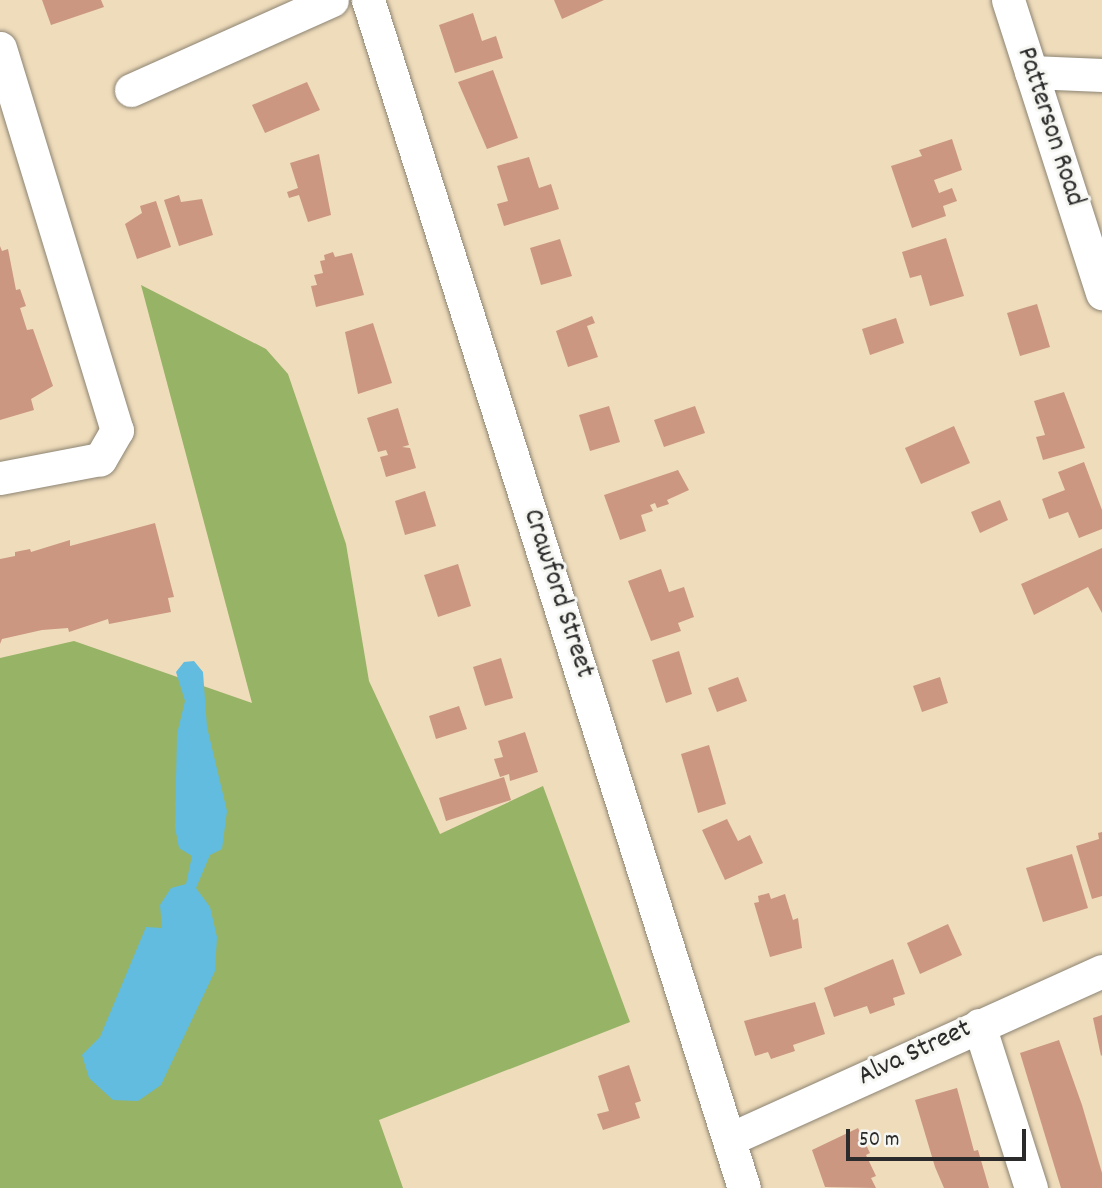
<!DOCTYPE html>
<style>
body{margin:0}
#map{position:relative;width:1102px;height:1188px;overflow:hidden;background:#efdcbb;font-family:Dekko,sans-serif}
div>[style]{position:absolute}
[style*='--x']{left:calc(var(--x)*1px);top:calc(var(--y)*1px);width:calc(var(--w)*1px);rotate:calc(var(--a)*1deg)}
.forest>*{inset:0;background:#96b366}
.water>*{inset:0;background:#62bcdf}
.building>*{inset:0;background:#cb9781}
.roads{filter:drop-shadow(0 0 2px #8d8473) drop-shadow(0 0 2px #8d8473)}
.minor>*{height:33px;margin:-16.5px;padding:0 16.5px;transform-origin:16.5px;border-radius:16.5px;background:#fff}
span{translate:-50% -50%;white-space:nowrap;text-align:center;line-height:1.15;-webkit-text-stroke:6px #f6f6f2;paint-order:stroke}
.street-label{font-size:28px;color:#2b2b2b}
.scale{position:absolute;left:846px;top:1129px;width:180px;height:32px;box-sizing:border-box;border:4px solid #2b2b2b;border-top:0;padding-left:9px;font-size:21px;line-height:24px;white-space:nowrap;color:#2b2b2b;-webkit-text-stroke:5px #f6f6f2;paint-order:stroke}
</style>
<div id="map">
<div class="forest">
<div style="clip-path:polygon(141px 285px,266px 349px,288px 374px,346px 544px,369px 681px,440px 834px,543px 786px,630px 1022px,379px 1120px,403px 1188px,0 1188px,0 658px,74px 641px,252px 703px)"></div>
</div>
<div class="water">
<div style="clip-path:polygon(194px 661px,203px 672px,207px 727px,227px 811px,222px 849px,210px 855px,196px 888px,210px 907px,217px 937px,215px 971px,161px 1085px,138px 1101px,113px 1100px,89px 1078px,82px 1055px,100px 1037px,146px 927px,162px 928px,160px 905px,171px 888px,186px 884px,192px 856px,179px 848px,175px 827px,177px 734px,185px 701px,176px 672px,184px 662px)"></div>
</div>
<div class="building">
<div style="clip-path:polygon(42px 0,101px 0,104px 7px,51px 25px)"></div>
<div style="clip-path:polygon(554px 0,604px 0,562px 19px)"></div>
<div style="clip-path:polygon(473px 13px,482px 41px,496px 36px,503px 58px,455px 73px,439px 25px)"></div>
<div style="clip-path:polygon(493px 70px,518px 138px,487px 149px,458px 82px)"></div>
<div style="clip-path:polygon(307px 82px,320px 110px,265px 133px,252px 105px)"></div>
<div style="clip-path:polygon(952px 139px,962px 170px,934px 180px,939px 193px,952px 188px,957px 201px,943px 206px,946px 216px,912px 228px,891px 166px,922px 156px,919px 150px)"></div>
<div style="clip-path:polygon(319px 154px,331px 215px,308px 222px,299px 195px,289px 198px,287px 192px,298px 188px,290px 163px)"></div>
<div style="clip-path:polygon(529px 157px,539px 188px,551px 184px,559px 209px,504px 226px,497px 204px,508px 201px,497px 166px)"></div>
<div style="clip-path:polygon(179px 195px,181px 202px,202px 199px,213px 235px,179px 246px,164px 200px)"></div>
<div style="clip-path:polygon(156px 201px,171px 247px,137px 259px,125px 224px,142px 213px,140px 206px)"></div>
<div style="clip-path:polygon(946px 238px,964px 296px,930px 306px,921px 275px,910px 278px,902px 252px)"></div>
<div style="clip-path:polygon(560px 239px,572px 276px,541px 285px,530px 248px)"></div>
<div style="clip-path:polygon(0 246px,2px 251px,8px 249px,16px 290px,20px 289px,26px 306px,20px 308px,27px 330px,33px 329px,53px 386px,31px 399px,34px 410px,0 420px)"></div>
<div style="clip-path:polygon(333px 252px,335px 257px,352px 253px,364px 295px,316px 307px,311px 286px,317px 285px,314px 275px,323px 273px,320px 261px,325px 260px,324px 255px)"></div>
<div style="clip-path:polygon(1037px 304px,1050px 347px,1020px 356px,1007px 313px)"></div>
<div style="clip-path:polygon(592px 316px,595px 323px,587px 326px,598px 357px,568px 367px,556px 331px)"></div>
<div style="clip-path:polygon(896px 318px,904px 343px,870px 355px,862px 329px)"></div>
<div style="clip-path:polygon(373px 323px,392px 383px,358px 394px,345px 332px)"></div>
<div style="clip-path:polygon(1064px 392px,1085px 448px,1043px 460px,1036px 437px,1045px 435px,1034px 401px)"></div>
<div style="clip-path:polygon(609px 406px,620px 442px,590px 451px,579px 415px)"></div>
<div style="clip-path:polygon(695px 406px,705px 433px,664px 447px,654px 420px)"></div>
<div style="clip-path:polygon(398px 408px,409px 445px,402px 447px,410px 448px,416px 468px,386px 477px,380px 457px,388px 455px,386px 450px,378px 452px,367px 418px)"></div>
<div style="clip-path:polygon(954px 426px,970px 463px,921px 484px,905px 448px)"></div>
<div style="clip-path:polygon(1084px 462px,1102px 510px,1102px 529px,1079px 538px,1068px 512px,1049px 519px,1042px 499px,1065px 490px,1058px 472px)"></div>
<div style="clip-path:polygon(678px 470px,689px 490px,667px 500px,669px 504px,657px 508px,655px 503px,650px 505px,653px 511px,641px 515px,646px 531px,620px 540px,604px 495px)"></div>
<div style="clip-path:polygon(425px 491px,436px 526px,405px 535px,395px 501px)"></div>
<div style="clip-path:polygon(1000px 500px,1008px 520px,980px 533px,971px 512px)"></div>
<div style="clip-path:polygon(155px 523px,174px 597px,168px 598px,171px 612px,109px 624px,108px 619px,69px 632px,68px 628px,42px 630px,2px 639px,0 644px,0 559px,15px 556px,15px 552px,30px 549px,31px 552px,70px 540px,70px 546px)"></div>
<div style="clip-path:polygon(1102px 548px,1102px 613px,1088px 587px,1034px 615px,1021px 584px)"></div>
<div style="clip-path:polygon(458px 564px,471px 606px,438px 617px,424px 575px)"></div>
<div style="clip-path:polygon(661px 569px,669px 592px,684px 587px,694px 617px,678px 623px,681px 631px,651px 641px,628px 581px)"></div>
<div style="clip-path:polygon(679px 651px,692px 694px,666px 703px,652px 660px)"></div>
<div style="clip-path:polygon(501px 658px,513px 698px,485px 706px,473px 667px)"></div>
<div style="clip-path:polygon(738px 677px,747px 701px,717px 712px,708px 688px)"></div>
<div style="clip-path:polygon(940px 677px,948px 703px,922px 712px,913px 686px)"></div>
<div style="clip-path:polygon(459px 706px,467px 729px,436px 739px,429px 716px)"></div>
<div style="clip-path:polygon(525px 732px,538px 772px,510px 781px,509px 774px,500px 777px,494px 759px,503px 757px,498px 741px)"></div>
<div style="clip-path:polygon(709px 745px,726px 804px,698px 813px,681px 754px)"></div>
<div style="clip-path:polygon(504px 777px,511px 800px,446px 821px,439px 798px)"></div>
<div style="clip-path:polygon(727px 819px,738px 841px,750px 835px,763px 863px,725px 880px,702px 830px)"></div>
<div style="clip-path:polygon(1102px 832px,1102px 896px,1092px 899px,1076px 846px,1099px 839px,1098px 833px)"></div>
<div style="clip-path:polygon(1072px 854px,1088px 908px,1043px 922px,1026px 868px)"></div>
<div style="clip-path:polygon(769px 893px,771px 899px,785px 894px,793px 920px,798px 918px,802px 948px,770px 957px,754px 903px,759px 902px,758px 896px)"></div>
<div style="clip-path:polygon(948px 924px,962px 955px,920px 974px,907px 943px)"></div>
<div style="clip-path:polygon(893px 959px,905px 994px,893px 998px,895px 1005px,870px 1014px,867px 1006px,834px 1017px,824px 988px)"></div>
<div style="clip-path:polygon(815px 1002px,825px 1034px,793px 1045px,795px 1051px,771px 1059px,768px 1052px,755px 1056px,744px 1021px)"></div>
<div style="clip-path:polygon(1102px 1015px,1102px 1055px,1101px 1056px,1093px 1018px)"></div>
<div style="clip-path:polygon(1059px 1040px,1082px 1105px,1102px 1173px,1102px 1188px,1061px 1188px,1020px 1053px)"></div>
<div style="clip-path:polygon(629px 1065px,641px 1101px,635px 1103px,640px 1118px,603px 1130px,597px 1114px,609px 1111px,598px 1076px)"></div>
<div style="clip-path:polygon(957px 1088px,974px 1151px,978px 1150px,989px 1188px,944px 1188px,935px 1167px,915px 1100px)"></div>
<div style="clip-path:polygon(858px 1128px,870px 1153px,866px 1155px,876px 1176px,871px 1178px,876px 1188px,825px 1187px,812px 1150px)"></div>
</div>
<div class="roads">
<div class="minor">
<div style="--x:368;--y:0;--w:1246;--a:72.44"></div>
<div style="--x:1008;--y:0;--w:308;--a:72.2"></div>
<div style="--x:0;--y:48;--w:400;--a:73"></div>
<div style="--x:117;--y:430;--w:34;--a:120"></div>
<div style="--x:100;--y:459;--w:102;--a:169.2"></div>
<div style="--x:1031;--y:72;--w:71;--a:2.4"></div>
<div style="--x:131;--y:90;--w:220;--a:-24.1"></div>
<div style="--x:979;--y:1025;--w:171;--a:72.3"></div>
<div style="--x:730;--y:1139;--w:408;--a:-24.3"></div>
</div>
</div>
<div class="street-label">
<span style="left:1049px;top:127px;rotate:72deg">Patterson Road</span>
<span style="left:557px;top:594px;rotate:72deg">Crawford Street</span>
<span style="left:915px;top:1054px;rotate:-25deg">Alva Street</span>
</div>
<div class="scale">50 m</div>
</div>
